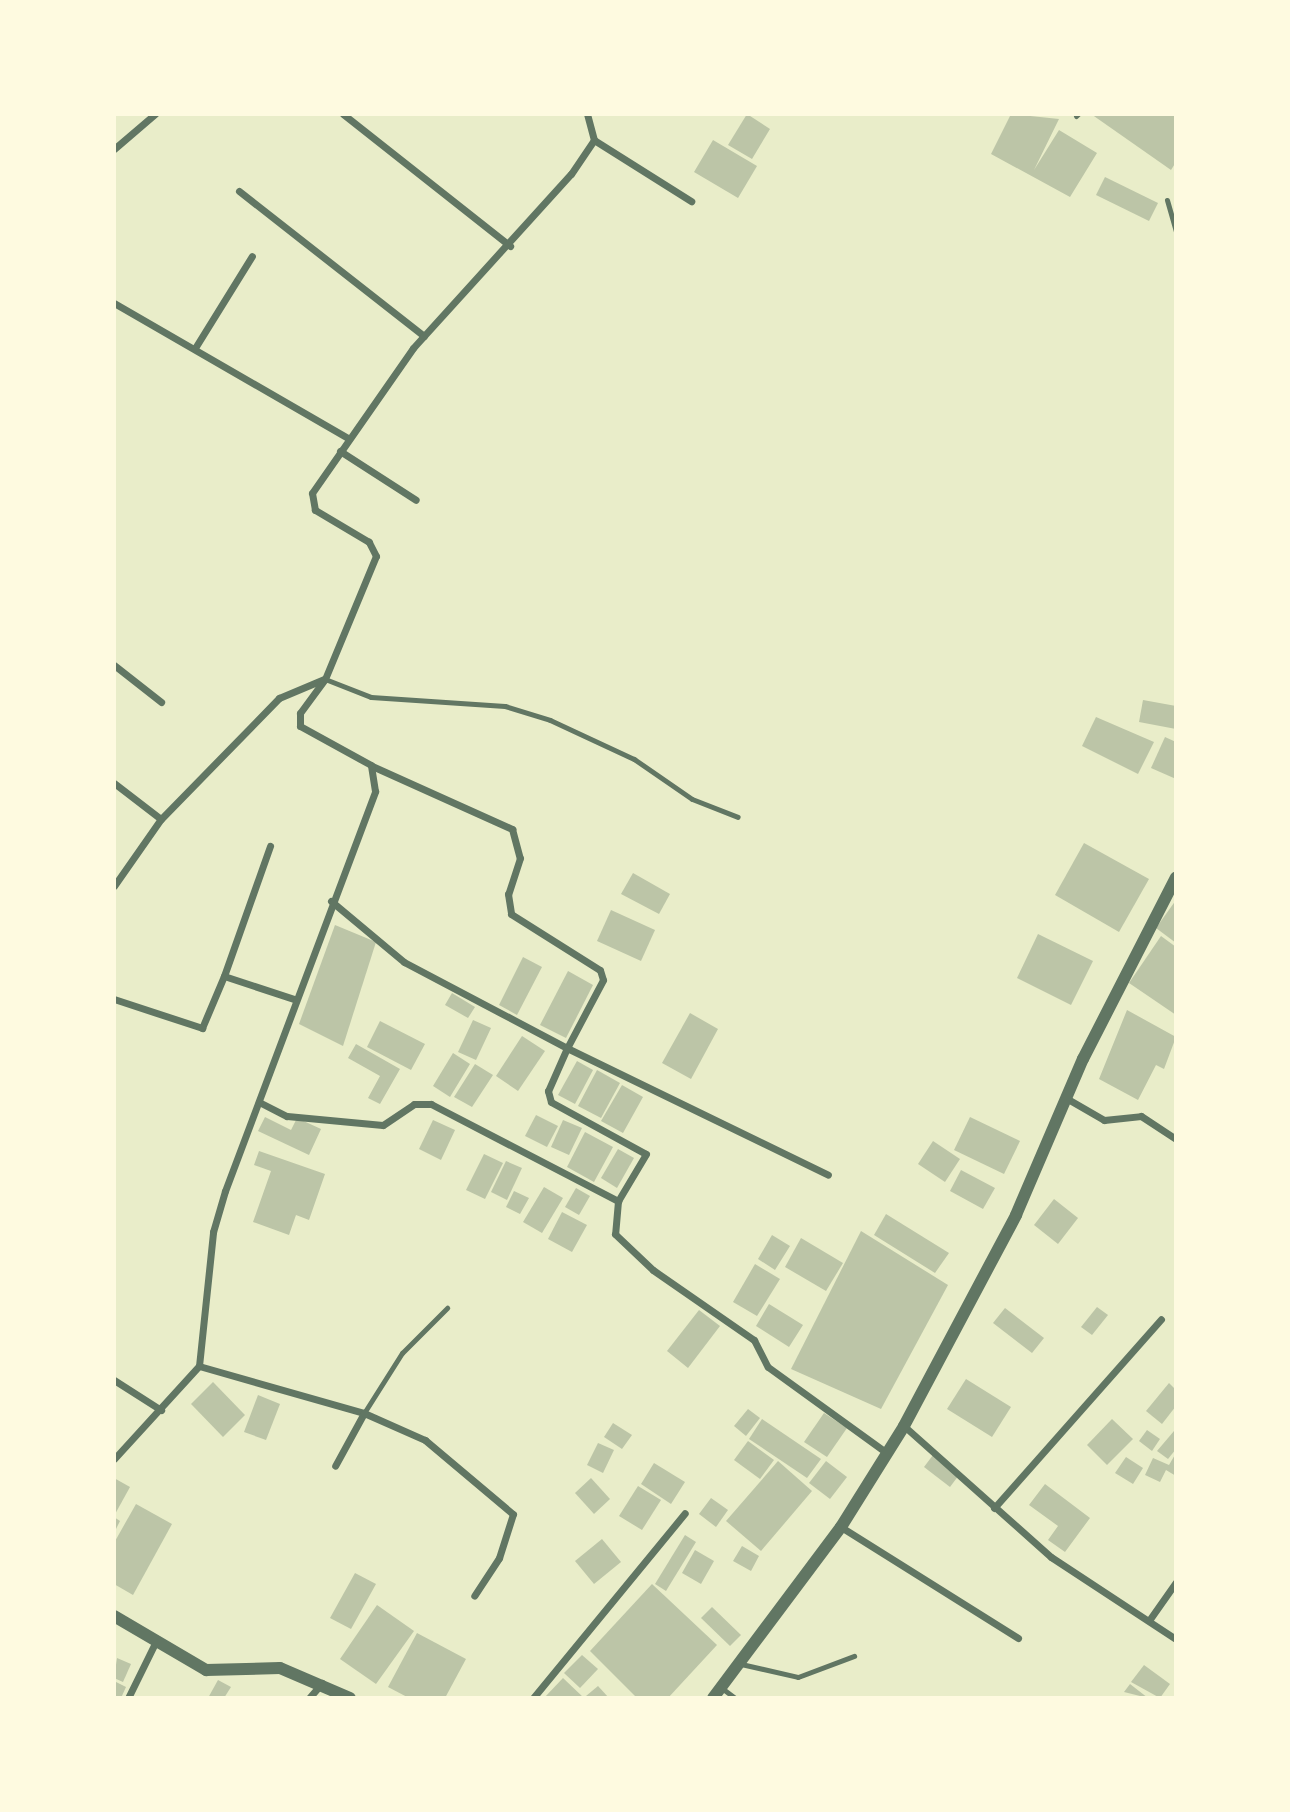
<!DOCTYPE html>
<style>
body{margin:0}
#map{position:relative;width:1290px;height:1812px;overflow:hidden;background:#e9edc9;font-family:Karla,sans-serif}
div>[style]{position:absolute}
[style*='--x']{left:calc(var(--x)*1px);top:calc(var(--y)*1px);width:calc(var(--w)*1px);rotate:calc(var(--a)*1deg)}
.building>*{inset:0;background:#bcc5a7}
.service>*{height:5px;margin:-2.5px;padding:0 2.5px;transform-origin:2.5px;border-radius:2.5px;background:#617663}
.minor>*{height:7px;margin:-3.5px;padding:0 3.5px;transform-origin:3.5px;border-radius:3.5px;background:#617663}
.tertiary>*{height:12px;margin:-6px;padding:0 6px;transform-origin:6px;border-radius:6px;background:#617663}
span{translate:-50% -50%;white-space:nowrap;text-align:center;line-height:1.15;-webkit-text-stroke:5px #fefae0;paint-order:stroke}
.frame{position:absolute;inset:0;border:116px solid #fefae0;pointer-events:none}
</style>
<div id="map">
<div class="building">
<div style="clip-path:polygon(747px 114px,770px 129px,752px 159px,728px 145px)"></div>
<div style="clip-path:polygon(1011px 114px,1059px 119px,1034px 170px,1059px 130px,1097px 153px,1070px 197px,991px 154px)"></div>
<div style="clip-path:polygon(1091px 114px,1176px 114px,1176px 162px,1171px 170px)"></div>
<div style="clip-path:polygon(713px 140px,757px 166px,738px 198px,694px 172px)"></div>
<div style="clip-path:polygon(1105px 177px,1158px 203px,1149px 221px,1096px 195px)"></div>
<div style="clip-path:polygon(1143px 700px,1176px 706px,1176px 729px,1139px 722px)"></div>
<div style="clip-path:polygon(1096px 717px,1154px 742px,1138px 774px,1082px 746px)"></div>
<div style="clip-path:polygon(1165px 737px,1176px 742px,1176px 779px,1151px 768px)"></div>
<div style="clip-path:polygon(1084px 843px,1149px 879px,1119px 932px,1055px 895px)"></div>
<div style="clip-path:polygon(633px 873px,670px 894px,659px 914px,621px 894px)"></div>
<div style="clip-path:polygon(1176px 900px,1176px 943px,1156px 928px)"></div>
<div style="clip-path:polygon(611px 910px,655px 930px,641px 961px,597px 941px)"></div>
<div style="clip-path:polygon(335px 925px,376px 942px,343px 1046px,299px 1024px)"></div>
<div style="clip-path:polygon(1038px 934px,1093px 961px,1071px 1005px,1017px 978px)"></div>
<div style="clip-path:polygon(1161px 936px,1176px 947px,1176px 1015px,1129px 983px)"></div>
<div style="clip-path:polygon(523px 957px,542px 967px,517px 1015px,499px 1005px)"></div>
<div style="clip-path:polygon(568px 971px,593px 985px,566px 1038px,540px 1025px)"></div>
<div style="clip-path:polygon(452px 993px,475px 1007px,468px 1018px,445px 1005px)"></div>
<div style="clip-path:polygon(1127px 1010px,1176px 1037px,1164px 1069px,1156px 1065px,1138px 1100px,1099px 1079px)"></div>
<div style="clip-path:polygon(690px 1013px,718px 1029px,691px 1079px,662px 1063px)"></div>
<div style="clip-path:polygon(473px 1020px,491px 1028px,476px 1060px,458px 1052px)"></div>
<div style="clip-path:polygon(380px 1021px,425px 1044px,411px 1070px,367px 1047px)"></div>
<div style="clip-path:polygon(522px 1036px,545px 1051px,518px 1091px,496px 1076px)"></div>
<div style="clip-path:polygon(356px 1044px,400px 1069px,380px 1104px,368px 1098px,380px 1076px,348px 1058px)"></div>
<div style="clip-path:polygon(453px 1053px,470px 1064px,450px 1097px,433px 1086px)"></div>
<div style="clip-path:polygon(577px 1061px,593px 1070px,575px 1104px,558px 1095px)"></div>
<div style="clip-path:polygon(475px 1064px,493px 1075px,472px 1107px,454px 1097px)"></div>
<div style="clip-path:polygon(597px 1070px,620px 1083px,601px 1118px,578px 1106px)"></div>
<div style="clip-path:polygon(622px 1085px,643px 1097px,623px 1133px,601px 1121px)"></div>
<div style="clip-path:polygon(536px 1115px,558px 1126px,547px 1147px,525px 1136px)"></div>
<div style="clip-path:polygon(265px 1117px,291px 1130px,297px 1118px,321px 1129px,309px 1155px,258px 1131px)"></div>
<div style="clip-path:polygon(970px 1117px,1020px 1141px,1004px 1174px,954px 1150px)"></div>
<div style="clip-path:polygon(433px 1120px,455px 1130px,441px 1160px,419px 1149px)"></div>
<div style="clip-path:polygon(563px 1120px,582px 1128px,569px 1155px,551px 1147px)"></div>
<div style="clip-path:polygon(585px 1132px,613px 1147px,594px 1182px,567px 1167px)"></div>
<div style="clip-path:polygon(933px 1141px,960px 1159px,945px 1182px,918px 1164px)"></div>
<div style="clip-path:polygon(618px 1149px,634px 1158px,617px 1188px,601px 1178px)"></div>
<div style="clip-path:polygon(259px 1151px,325px 1174px,309px 1220px,296px 1215px,289px 1235px,253px 1222px,271px 1171px,254px 1165px)"></div>
<div style="clip-path:polygon(484px 1154px,503px 1163px,485px 1199px,466px 1190px)"></div>
<div style="clip-path:polygon(506px 1161px,522px 1168px,507px 1200px,491px 1192px)"></div>
<div style="clip-path:polygon(961px 1170px,995px 1188px,983px 1209px,950px 1191px)"></div>
<div style="clip-path:polygon(544px 1187px,563px 1198px,542px 1233px,523px 1222px)"></div>
<div style="clip-path:polygon(576px 1188px,590px 1196px,579px 1215px,565px 1207px)"></div>
<div style="clip-path:polygon(514px 1191px,529px 1198px,520px 1214px,506px 1207px)"></div>
<div style="clip-path:polygon(1054px 1199px,1078px 1218px,1058px 1244px,1034px 1225px)"></div>
<div style="clip-path:polygon(562px 1212px,587px 1225px,572px 1252px,548px 1239px)"></div>
<div style="clip-path:polygon(886px 1214px,949px 1253px,935px 1273px,874px 1235px)"></div>
<div style="clip-path:polygon(861px 1231px,948px 1285px,881px 1409px,791px 1369px)"></div>
<div style="clip-path:polygon(772px 1235px,790px 1246px,775px 1270px,758px 1259px)"></div>
<div style="clip-path:polygon(801px 1238px,843px 1263px,826px 1291px,785px 1267px)"></div>
<div style="clip-path:polygon(755px 1264px,780px 1279px,757px 1316px,733px 1302px)"></div>
<div style="clip-path:polygon(769px 1304px,803px 1325px,789px 1347px,756px 1326px)"></div>
<div style="clip-path:polygon(1097px 1307px,1108px 1315px,1092px 1335px,1081px 1327px)"></div>
<div style="clip-path:polygon(1005px 1308px,1044px 1338px,1032px 1353px,993px 1323px)"></div>
<div style="clip-path:polygon(699px 1310px,720px 1326px,688px 1368px,667px 1351px)"></div>
<div style="clip-path:polygon(966px 1379px,1011px 1407px,992px 1437px,947px 1409px)"></div>
<div style="clip-path:polygon(213px 1382px,245px 1415px,223px 1437px,191px 1404px)"></div>
<div style="clip-path:polygon(1169px 1383px,1176px 1390px,1176px 1406px,1162px 1424px,1146px 1411px)"></div>
<div style="clip-path:polygon(258px 1395px,280px 1404px,266px 1440px,244px 1432px)"></div>
<div style="clip-path:polygon(748px 1409px,760px 1418px,746px 1436px,734px 1426px)"></div>
<div style="clip-path:polygon(824px 1413px,847px 1428px,827px 1457px,804px 1442px)"></div>
<div style="clip-path:polygon(762px 1419px,821px 1459px,807px 1478px,749px 1439px)"></div>
<div style="clip-path:polygon(1112px 1419px,1133px 1439px,1107px 1465px,1087px 1445px)"></div>
<div style="clip-path:polygon(613px 1423px,632px 1435px,622px 1449px,604px 1437px)"></div>
<div style="clip-path:polygon(1147px 1430px,1160px 1439px,1152px 1451px,1139px 1441px)"></div>
<div style="clip-path:polygon(1174px 1431px,1176px 1449px,1168px 1459px,1157px 1451px)"></div>
<div style="clip-path:polygon(748px 1441px,774px 1460px,760px 1479px,734px 1460px)"></div>
<div style="clip-path:polygon(598px 1443px,614px 1450px,603px 1473px,587px 1465px)"></div>
<div style="clip-path:polygon(1176px 1453px,1176px 1476px,1166px 1470px,1160px 1482px,1145px 1475px,1153px 1458px,1169px 1465px)"></div>
<div style="clip-path:polygon(933px 1455px,959px 1475px,950px 1487px,924px 1467px)"></div>
<div style="clip-path:polygon(1126px 1457px,1143px 1468px,1133px 1484px,1115px 1473px)"></div>
<div style="clip-path:polygon(778px 1461px,812px 1491px,761px 1551px,726px 1521px)"></div>
<div style="clip-path:polygon(826px 1461px,847px 1477px,830px 1499px,809px 1483px)"></div>
<div style="clip-path:polygon(654px 1463px,685px 1482px,671px 1504px,641px 1484px)"></div>
<div style="clip-path:polygon(114px 1478px,130px 1487px,114px 1516px)"></div>
<div style="clip-path:polygon(591px 1478px,610px 1499px,594px 1514px,575px 1493px)"></div>
<div style="clip-path:polygon(1045px 1484px,1090px 1518px,1065px 1552px,1048px 1540px,1058px 1526px,1029px 1505px)"></div>
<div style="clip-path:polygon(638px 1486px,661px 1500px,642px 1530px,619px 1516px)"></div>
<div style="clip-path:polygon(711px 1498px,728px 1510px,716px 1527px,699px 1514px)"></div>
<div style="clip-path:polygon(136px 1504px,172px 1524px,133px 1595px,114px 1584px,114px 1543px)"></div>
<div style="clip-path:polygon(114px 1517px,120px 1521px,114px 1533px)"></div>
<div style="clip-path:polygon(685px 1535px,696px 1542px,666px 1591px,655px 1584px)"></div>
<div style="clip-path:polygon(602px 1539px,621px 1562px,594px 1584px,575px 1561px)"></div>
<div style="clip-path:polygon(742px 1546px,759px 1556px,751px 1571px,733px 1561px)"></div>
<div style="clip-path:polygon(695px 1550px,714px 1561px,701px 1584px,682px 1573px)"></div>
<div style="clip-path:polygon(355px 1573px,376px 1584px,351px 1629px,330px 1618px)"></div>
<div style="clip-path:polygon(652px 1584px,717px 1645px,668px 1698px,637px 1698px,590px 1651px)"></div>
<div style="clip-path:polygon(377px 1605px,414px 1631px,376px 1684px,340px 1659px)"></div>
<div style="clip-path:polygon(712px 1607px,741px 1635px,730px 1646px,701px 1618px)"></div>
<div style="clip-path:polygon(417px 1633px,466px 1659px,445px 1698px,409px 1698px,388px 1687px)"></div>
<div style="clip-path:polygon(582px 1655px,598px 1669px,580px 1688px,564px 1673px)"></div>
<div style="clip-path:polygon(117px 1658px,131px 1664px,123px 1682px,114px 1678px)"></div>
<div style="clip-path:polygon(1144px 1665px,1170px 1684px,1160px 1698px,1131px 1682px)"></div>
<div style="clip-path:polygon(563px 1678px,584px 1698px,544px 1698px)"></div>
<div style="clip-path:polygon(218px 1680px,231px 1687px,224px 1698px,208px 1698px)"></div>
<div style="clip-path:polygon(114px 1681px,126px 1687px,121px 1698px,114px 1698px)"></div>
<div style="clip-path:polygon(1130px 1684px,1148px 1698px,1124px 1692px)"></div>
<div style="clip-path:polygon(598px 1686px,609px 1698px,586px 1696px)"></div>
</div>
<div class="service">
<div style="--x:1076;--y:116;--w:3;--a:-45"></div>
<div style="--x:1167;--y:200;--w:33;--a:74"></div>
<div style="--x:325;--y:679;--w:49;--a:21.4"></div>
<div style="--x:371;--y:697;--w:134;--a:3.8"></div>
<div style="--x:505;--y:706;--w:47;--a:17.3"></div>
<div style="--x:550;--y:720;--w:93;--a:24.9"></div>
<div style="--x:634;--y:759;--w:70;--a:34.6"></div>
<div style="--x:692;--y:799;--w:49;--a:21.4"></div>
<div style="--x:364;--y:1413;--w:71;--a:-57.7"></div>
<div style="--x:402;--y:1353;--w:64;--a:-45"></div>
<div style="--x:741;--y:1664;--w:58;--a:12.8"></div>
<div style="--x:798;--y:1677;--w:60;--a:-20.6"></div>
<div style="--x:723;--y:1689;--w:15;--a:37"></div>
</div>
<div class="minor">
<div style="--x:343;--y:114;--w:213;--a:38.3"></div>
<div style="--x:594;--y:140;--w:115;--a:32.2"></div>
<div style="--x:114;--y:149;--w:54;--a:-40.5"></div>
<div style="--x:239;--y:191;--w:235;--a:38.1"></div>
<div style="--x:114;--y:303;--w:270;--a:30"></div>
<div style="--x:195;--y:348;--w:108;--a:-58.2"></div>
<div style="--x:340;--y:451;--w:90;--a:32.8"></div>
<div style="--x:114;--y:665;--w:60;--a:38.2"></div>
<div style="--x:372;--y:766;--w:154;--a:24.2"></div>
<div style="--x:512;--y:829;--w:30;--a:75"></div>
<div style="--x:520;--y:858;--w:38;--a:108"></div>
<div style="--x:508;--y:894;--w:20;--a:81"></div>
<div style="--x:511;--y:914;--w:105;--a:32.2"></div>
<div style="--x:600;--y:970;--w:10;--a:73"></div>
<div style="--x:603;--y:980;--w:77;--a:117.9"></div>
<div style="--x:567;--y:1048;--w:290;--a:25.9"></div>
<div style="--x:114;--y:783;--w:59;--a:37.5"></div>
<div style="--x:114;--y:886;--w:82;--a:-55"></div>
<div style="--x:161;--y:819;--w:169;--a:-45.7"></div>
<div style="--x:279;--y:698;--w:49;--a:-22.9"></div>
<div style="--x:331;--y:901;--w:95;--a:39.9"></div>
<div style="--x:404;--y:962;--w:184;--a:27.8"></div>
<div style="--x:567;--y:1048;--w:47;--a:113.8"></div>
<div style="--x:548;--y:1091;--w:11;--a:75"></div>
<div style="--x:551;--y:1102;--w:108;--a:28.7"></div>
<div style="--x:646;--y:1154;--w:55;--a:120.8"></div>
<div style="--x:618;--y:1201;--w:33;--a:95"></div>
<div style="--x:615;--y:1234;--w:52;--a:43.5"></div>
<div style="--x:653;--y:1270;--w:123;--a:34.7"></div>
<div style="--x:754;--y:1340;--w:30;--a:63"></div>
<div style="--x:768;--y:1367;--w:147;--a:35.9"></div>
<div style="--x:224;--y:976;--w:138;--a:-70.5"></div>
<div style="--x:114;--y:999;--w:93;--a:18.2"></div>
<div style="--x:202;--y:1028;--w:56;--a:-67.1"></div>
<div style="--x:224;--y:976;--w:74;--a:18.2"></div>
<div style="--x:1066;--y:1098;--w:44;--a:30.1"></div>
<div style="--x:1104;--y:1120;--w:37;--a:-6"></div>
<div style="--x:1141;--y:1116;--w:42;--a:33.3"></div>
<div style="--x:259;--y:1102;--w:31;--a:27"></div>
<div style="--x:287;--y:1116;--w:96;--a:5.4"></div>
<div style="--x:383;--y:1125;--w:37;--a:-34"></div>
<div style="--x:414;--y:1104;--w:17;--a:0"></div>
<div style="--x:431;--y:1104;--w:211;--a:27.4"></div>
<div style="--x:199;--y:1366;--w:172;--a:15.9"></div>
<div style="--x:364;--y:1413;--w:60;--a:118.7"></div>
<div style="--x:114;--y:1380;--w:56;--a:32.6"></div>
<div style="--x:364;--y:1413;--w:67;--a:23.9"></div>
<div style="--x:425;--y:1440;--w:115;--a:40.1"></div>
<div style="--x:513;--y:1514;--w:46;--a:107.7"></div>
<div style="--x:499;--y:1558;--w:45;--a:123.3"></div>
<div style="--x:904;--y:1426;--w:197;--a:41.7"></div>
<div style="--x:1051;--y:1557;--w:149;--a:33.3"></div>
<div style="--x:114;--y:1459;--w:126;--a:-47.6"></div>
<div style="--x:199;--y:1366;--w:135;--a:-84"></div>
<div style="--x:213;--y:1232;--w:43;--a:-73.7"></div>
<div style="--x:225;--y:1191;--w:427;--a:-69.4"></div>
<div style="--x:375;--y:791;--w:26;--a:-99"></div>
<div style="--x:371;--y:765;--w:81;--a:-151.2"></div>
<div style="--x:300;--y:726;--w:13;--a:-90"></div>
<div style="--x:300;--y:713;--w:42;--a:-53.7"></div>
<div style="--x:325;--y:679;--w:133;--a:-67.5"></div>
<div style="--x:376;--y:556;--w:16;--a:-117"></div>
<div style="--x:369;--y:542;--w:63;--a:-149.3"></div>
<div style="--x:315;--y:510;--w:17;--a:-100"></div>
<div style="--x:312;--y:493;--w:177;--a:-55.1"></div>
<div style="--x:413;--y:348;--w:235;--a:-47.8"></div>
<div style="--x:571;--y:174;--w:41;--a:-55.9"></div>
<div style="--x:594;--y:140;--w:27;--a:-105"></div>
<div style="--x:994;--y:1508;--w:252;--a:-48.5"></div>
<div style="--x:841;--y:1527;--w:209;--a:32.1"></div>
<div style="--x:1150;--y:1619;--w:45;--a:-54.9"></div>
<div style="--x:128;--y:1698;--w:66;--a:-63.8"></div>
<div style="--x:309;--y:1698;--w:20;--a:-49"></div>
<div style="--x:533;--y:1698;--w:239;--a:-50.6"></div>
</div>
<div class="tertiary">
<div style="--x:114;--y:1616;--w:107;--a:30.4"></div>
<div style="--x:206;--y:1670;--w:74;--a:-1.5"></div>
<div style="--x:280;--y:1668;--w:76;--a:23.2"></div>
<div style="--x:713;--y:1698;--w:214;--a:-53.2"></div>
<div style="--x:841;--y:1527;--w:119;--a:-58"></div>
<div style="--x:904;--y:1426;--w:239;--a:-62"></div>
<div style="--x:1016;--y:1215;--w:170;--a:-66.8"></div>
<div style="--x:1083;--y:1059;--w:204;--a:-62.9"></div>
</div>
<div class="frame"></div>
</div>
